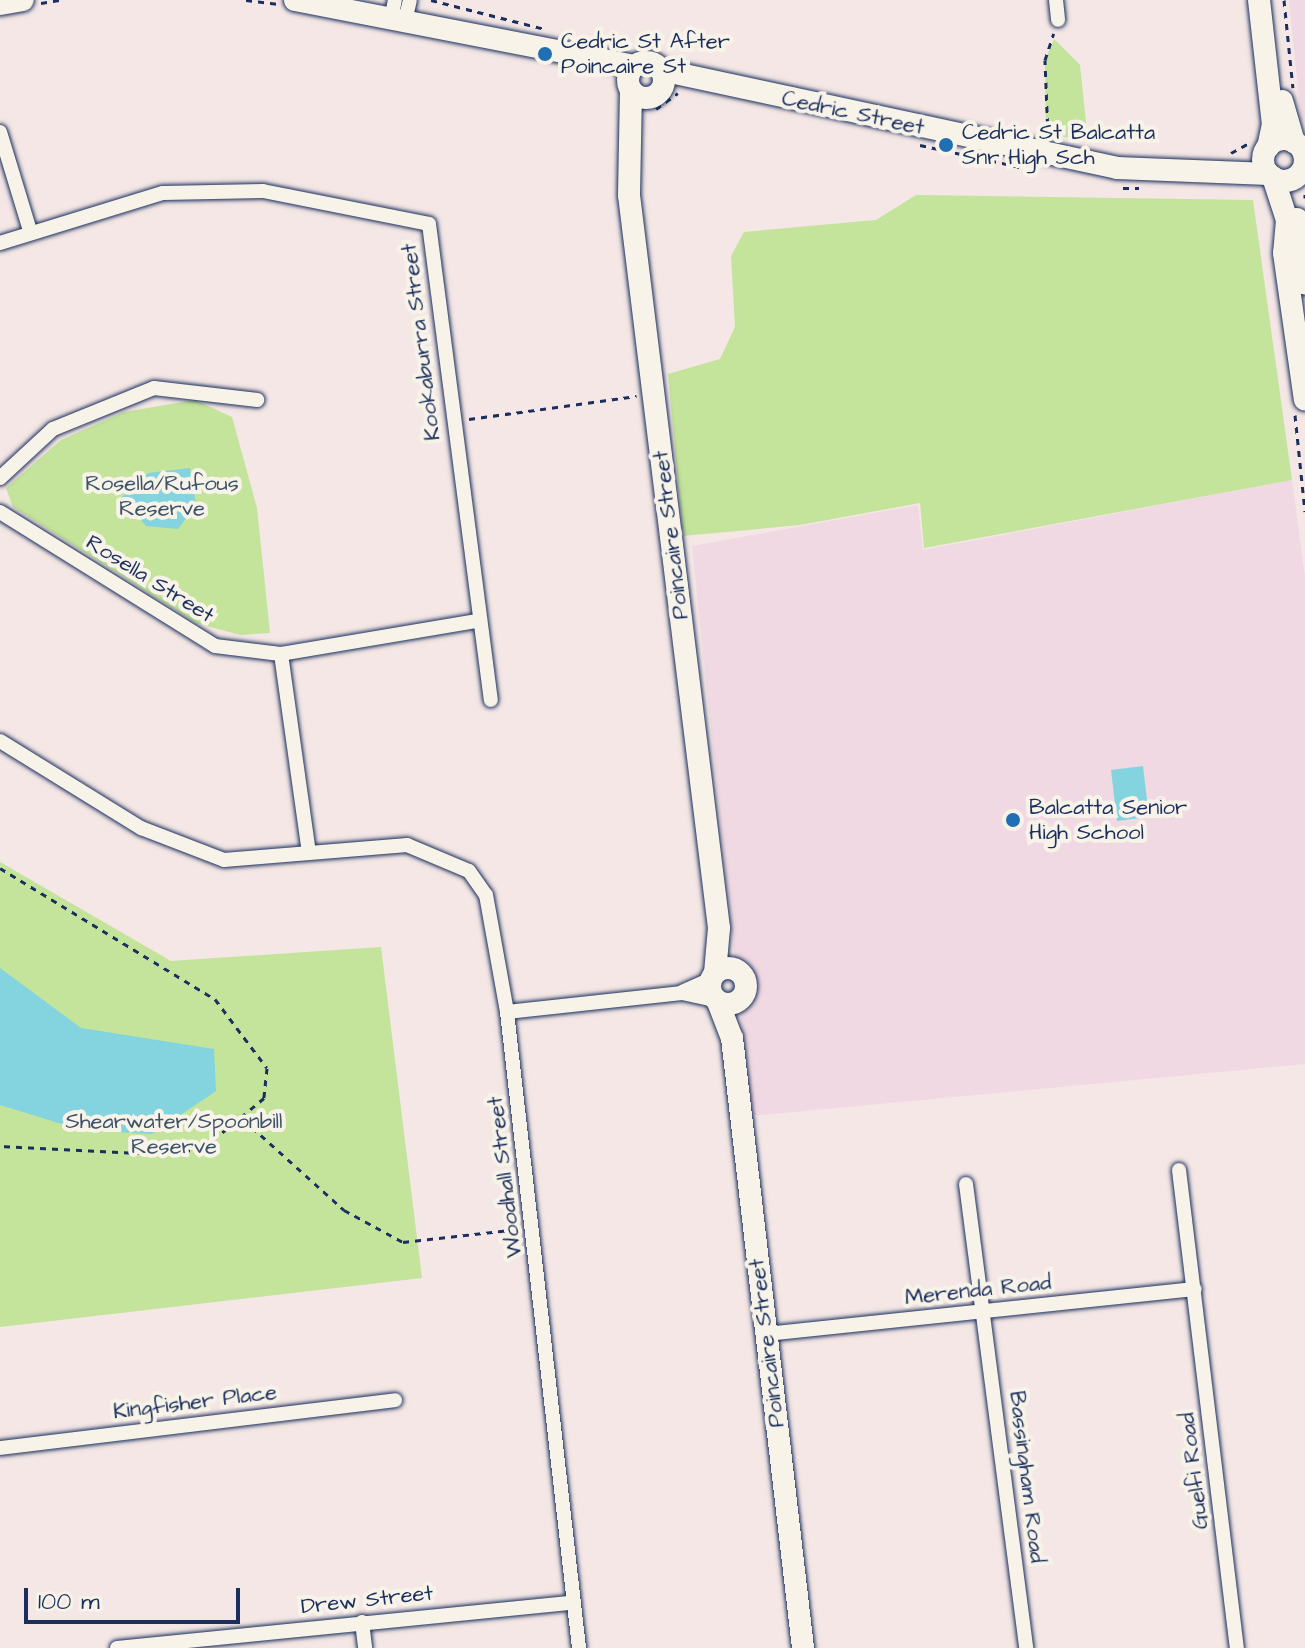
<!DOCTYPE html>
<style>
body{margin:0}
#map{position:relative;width:1305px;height:1648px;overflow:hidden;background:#f4e7e5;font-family:"Architects Daughter",sans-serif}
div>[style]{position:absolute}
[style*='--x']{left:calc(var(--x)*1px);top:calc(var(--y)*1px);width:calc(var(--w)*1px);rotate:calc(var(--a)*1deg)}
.built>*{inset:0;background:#f0d9e2}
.green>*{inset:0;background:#c4e39b}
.water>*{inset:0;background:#83d4de}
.path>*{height:3px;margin-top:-1.5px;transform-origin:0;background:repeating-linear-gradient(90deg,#1b2f5e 0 6px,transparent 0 12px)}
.roads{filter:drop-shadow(0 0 2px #1b2f5e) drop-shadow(0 0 2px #1b2f5e)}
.street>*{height:14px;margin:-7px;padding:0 7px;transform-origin:7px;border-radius:7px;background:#f7f3e8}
.secondary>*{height:22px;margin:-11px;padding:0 11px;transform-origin:11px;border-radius:11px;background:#f7f3e8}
.secondary>.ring{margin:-11px;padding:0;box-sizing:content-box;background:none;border:22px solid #f7f3e8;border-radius:50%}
.dots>*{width:22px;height:22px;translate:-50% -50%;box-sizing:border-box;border:4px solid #f7f3e8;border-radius:50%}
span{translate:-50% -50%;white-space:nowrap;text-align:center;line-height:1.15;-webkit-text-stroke:8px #f7f3e8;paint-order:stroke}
.poi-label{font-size:22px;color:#1b2f5e}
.left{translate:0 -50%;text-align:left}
.street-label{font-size:22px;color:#1b2f5e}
.park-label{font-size:22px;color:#3d536a}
.scale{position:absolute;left:24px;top:1588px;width:216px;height:36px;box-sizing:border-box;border:4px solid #1b2f5e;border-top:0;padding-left:10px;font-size:24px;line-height:28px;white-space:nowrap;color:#1b2f5e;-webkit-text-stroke:6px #f7f3e8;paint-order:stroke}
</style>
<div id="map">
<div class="built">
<div style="clip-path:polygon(1289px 0,1305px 0,1305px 122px,1301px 119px)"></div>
<div style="clip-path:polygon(1292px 480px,1305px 577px,1305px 1064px,751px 1116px,692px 546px,918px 505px,923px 550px)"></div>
</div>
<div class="green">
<div style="clip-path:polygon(1054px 39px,1080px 65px,1088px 142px,1046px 133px,1045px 60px)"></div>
<div style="clip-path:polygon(916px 195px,1253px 200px,1292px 480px,924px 548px,920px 503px,800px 525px,683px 536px,668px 374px,720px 359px,735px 327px,731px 256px,744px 232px,876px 220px)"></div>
<div style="clip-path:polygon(195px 400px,232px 417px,257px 508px,270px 633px,240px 635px,196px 623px,13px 507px,6px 488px,61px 440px,124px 412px)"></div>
<div style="clip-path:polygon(0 862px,171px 961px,381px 947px,422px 1278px,0 1327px)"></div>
</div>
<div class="water">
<div style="clip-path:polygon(190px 468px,196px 505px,178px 529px,146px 526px,122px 497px,148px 473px)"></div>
<div style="clip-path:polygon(1143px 766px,1149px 817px,1117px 821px,1111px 770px)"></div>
<div style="clip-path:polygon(0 968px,81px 1028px,214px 1049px,216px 1091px,152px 1134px,81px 1130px,0 1105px)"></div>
</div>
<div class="path">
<div style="--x:246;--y:0;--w:31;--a:7"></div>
<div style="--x:431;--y:0;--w:118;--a:14.3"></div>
<div style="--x:1284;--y:0;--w:88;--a:84.2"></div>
<div style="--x:41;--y:3;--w:20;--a:-9"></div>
<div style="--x:656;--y:109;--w:27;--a:-36"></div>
<div style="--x:1048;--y:136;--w:76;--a:-92.3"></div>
<div style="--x:1045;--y:60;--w:28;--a:-72"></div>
<div style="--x:920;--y:145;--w:112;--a:12.4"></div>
<div style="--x:1231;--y:153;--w:23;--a:-29"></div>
<div style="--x:1123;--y:188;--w:16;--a:0"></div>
<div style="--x:1305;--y:194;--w:4;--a:90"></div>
<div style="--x:1295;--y:415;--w:97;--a:84.1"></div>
<div style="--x:469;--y:419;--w:169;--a:-7.8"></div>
<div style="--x:0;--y:868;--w:252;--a:31.4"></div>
<div style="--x:215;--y:999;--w:86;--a:53"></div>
<div style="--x:267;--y:1068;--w:30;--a:96"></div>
<div style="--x:264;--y:1098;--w:67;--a:140.4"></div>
<div style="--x:212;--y:1141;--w:37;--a:158"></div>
<div style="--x:178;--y:1155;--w:178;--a:-177.1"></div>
<div style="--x:243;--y:1119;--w:136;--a:42"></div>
<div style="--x:344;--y:1210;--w:67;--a:28.5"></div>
<div style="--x:403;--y:1242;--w:117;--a:-6.4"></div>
</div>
<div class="roads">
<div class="street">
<div style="--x:1056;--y:0;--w:20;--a:84"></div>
<div style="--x:392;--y:15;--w:15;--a:-79"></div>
<div style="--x:406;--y:17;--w:17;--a:-77"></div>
<div style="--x:0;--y:132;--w:103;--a:73.1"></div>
<div style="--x:1301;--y:172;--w:4;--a:-27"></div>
<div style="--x:0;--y:243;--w:170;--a:-17.1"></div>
<div style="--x:163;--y:193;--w:100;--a:-1.1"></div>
<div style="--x:263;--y:191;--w:169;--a:11.2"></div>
<div style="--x:429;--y:224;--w:480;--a:82.6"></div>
<div style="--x:0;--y:478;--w:72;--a:-42.8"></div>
<div style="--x:53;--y:429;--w:109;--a:-22.1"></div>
<div style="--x:154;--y:388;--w:104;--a:6.6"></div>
<div style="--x:0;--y:512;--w:253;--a:31.9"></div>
<div style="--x:215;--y:646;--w:66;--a:6.9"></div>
<div style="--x:281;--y:654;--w:198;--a:-9.6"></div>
<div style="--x:281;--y:654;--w:200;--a:82"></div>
<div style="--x:0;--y:741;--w:166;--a:31.7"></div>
<div style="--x:141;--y:828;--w:89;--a:21.1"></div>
<div style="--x:224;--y:860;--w:184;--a:-4.7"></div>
<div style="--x:407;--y:845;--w:67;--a:22.8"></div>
<div style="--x:469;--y:871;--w:29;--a:55"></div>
<div style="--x:486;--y:895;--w:119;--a:79.8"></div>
<div style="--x:507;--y:1012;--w:640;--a:83.54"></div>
<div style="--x:682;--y:992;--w:32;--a:-24"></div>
<div style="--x:507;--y:1012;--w:176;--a:-6.2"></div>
<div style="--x:682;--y:993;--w:34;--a:12"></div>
<div style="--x:1179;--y:1170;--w:482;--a:83.1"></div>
<div style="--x:966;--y:1184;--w:468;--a:82.6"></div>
<div style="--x:766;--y:1334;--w:431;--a:-6"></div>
<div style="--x:0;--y:1448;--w:398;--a:-6.9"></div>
<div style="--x:362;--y:1622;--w:26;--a:83"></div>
<div style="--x:117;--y:1648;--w:459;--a:-5.7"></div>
</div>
<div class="secondary">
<div style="--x:295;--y:0;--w:346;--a:11"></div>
<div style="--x:1259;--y:0;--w:125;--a:83.6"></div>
<div style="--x:1273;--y:124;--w:24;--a:102"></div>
<div style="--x:0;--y:4;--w:23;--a:-10"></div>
<div class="ring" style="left:628px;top:62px;width:14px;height:14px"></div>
<div style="--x:661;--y:70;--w:466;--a:12.1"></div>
<div style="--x:1117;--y:168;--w:152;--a:2.3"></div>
<div style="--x:631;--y:90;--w:105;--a:91.1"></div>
<div style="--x:629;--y:195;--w:739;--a:83"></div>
<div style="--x:719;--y:928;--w:45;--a:95.1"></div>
<div style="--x:1282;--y:101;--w:43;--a:73.7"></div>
<div class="ring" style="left:1263px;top:139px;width:20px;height:20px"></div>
<div style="--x:1273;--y:177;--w:45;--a:72"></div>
<div style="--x:1287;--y:220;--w:33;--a:95"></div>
<div style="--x:1284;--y:253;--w:148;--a:81.9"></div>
<div style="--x:1297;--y:219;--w:65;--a:83"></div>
<div class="ring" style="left:710px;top:968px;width:14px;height:14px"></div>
<div style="--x:718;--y:1002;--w:39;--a:69"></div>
<div style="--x:732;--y:1038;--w:614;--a:83.36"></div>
</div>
</div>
<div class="dots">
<div style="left:545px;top:54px;background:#1f6fb2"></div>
<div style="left:946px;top:145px;background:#1f6fb2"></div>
<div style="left:1013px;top:820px;background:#1f6fb2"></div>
</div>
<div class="poi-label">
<span class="left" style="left:561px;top:54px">Cedric St After<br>Poincaire St</span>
<span class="left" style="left:962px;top:145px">Cedric St Balcatta<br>Snr High Sch</span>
<span class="left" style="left:1029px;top:820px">Balcatta Senior<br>High School</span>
</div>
<div class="street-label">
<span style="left:853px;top:113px;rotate:12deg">Cedric Street</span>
<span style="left:421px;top:342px;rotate:-97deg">Kookaburra Street</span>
<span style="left:671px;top:535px;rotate:-97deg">Poincaire Street</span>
<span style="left:150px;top:579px;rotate:32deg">Rosella Street</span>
<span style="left:505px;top:1177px;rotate:-97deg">Woodhall Street</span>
<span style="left:978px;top:1290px;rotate:-6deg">Merenda Road</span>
<span style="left:767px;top:1343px;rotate:-97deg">Poincaire Street</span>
<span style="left:195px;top:1402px;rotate:-7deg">Kingfisher Place</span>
<span style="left:1194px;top:1471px;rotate:-97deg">Guelfi Road</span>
<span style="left:1027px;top:1477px;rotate:83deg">Bassingham Road</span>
<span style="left:367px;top:1600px;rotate:-6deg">Drew Street</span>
</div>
<div class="park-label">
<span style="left:162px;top:496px">Rosella/Rufous<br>Reserve</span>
<span style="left:174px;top:1134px">Shearwater/Spoonbill<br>Reserve</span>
</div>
<div class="scale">100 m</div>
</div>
